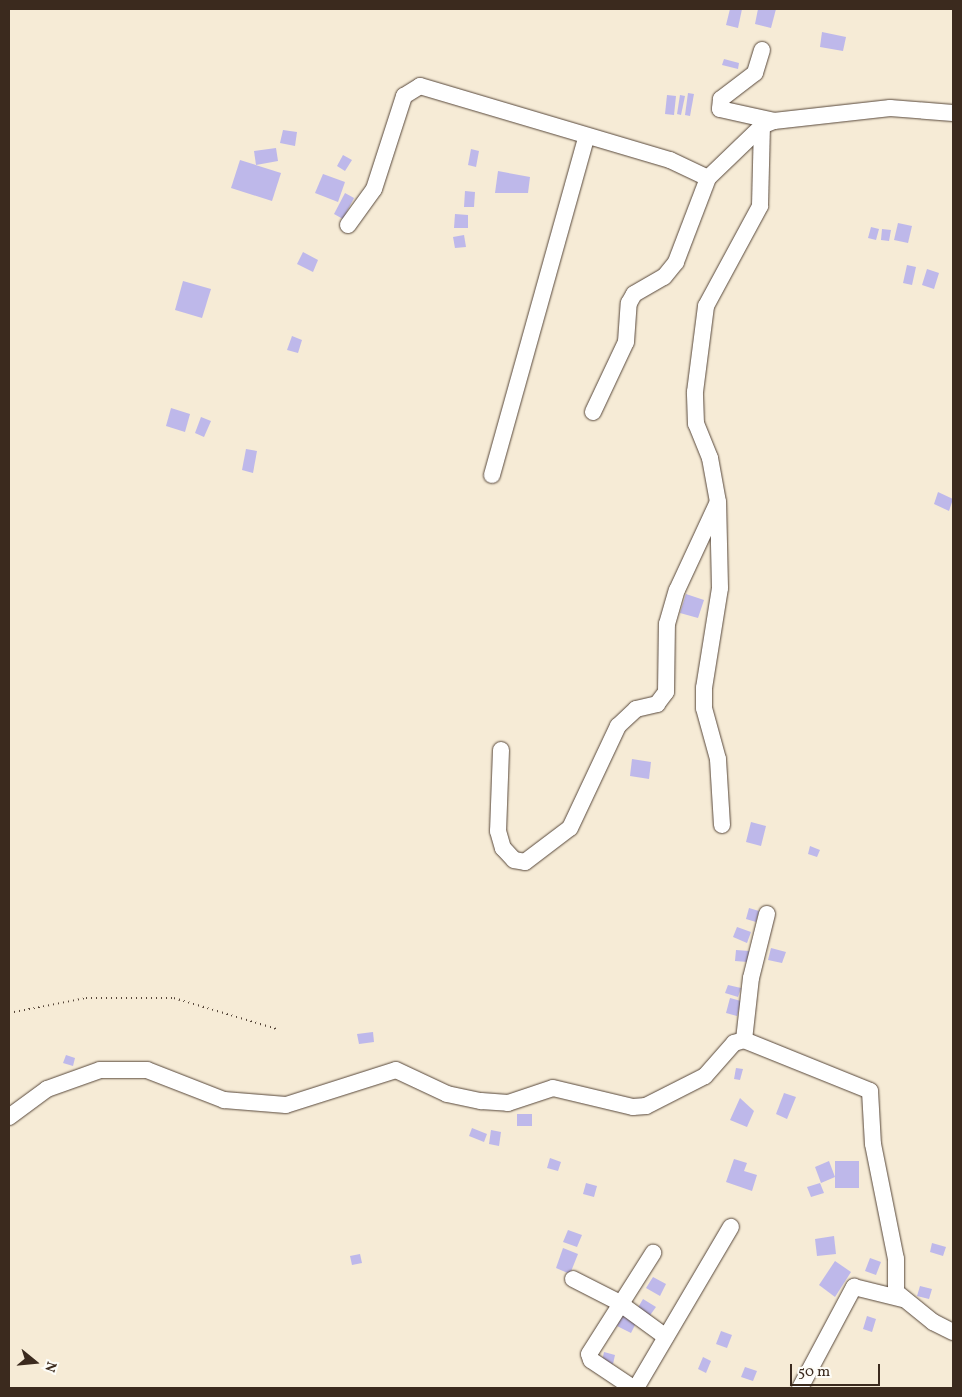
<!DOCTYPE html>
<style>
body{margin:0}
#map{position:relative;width:962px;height:1397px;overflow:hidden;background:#f6ebd6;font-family:Vollkorn,serif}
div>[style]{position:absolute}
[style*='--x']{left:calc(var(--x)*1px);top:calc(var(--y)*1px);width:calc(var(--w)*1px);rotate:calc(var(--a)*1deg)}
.building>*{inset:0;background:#beb8ea}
.path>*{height:2px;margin-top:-1px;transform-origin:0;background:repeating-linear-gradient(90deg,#57473a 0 1px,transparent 0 5px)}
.roads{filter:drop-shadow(0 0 1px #57473a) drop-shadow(0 0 1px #57473a)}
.minor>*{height:16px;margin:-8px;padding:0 8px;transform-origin:8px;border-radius:8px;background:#fff}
span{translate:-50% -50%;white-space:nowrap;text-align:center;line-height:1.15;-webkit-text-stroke:4.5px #fdfcf7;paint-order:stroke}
.frame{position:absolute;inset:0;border:10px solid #3b2a1e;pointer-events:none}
.north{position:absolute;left:10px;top:1337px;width:50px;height:50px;-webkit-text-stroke:4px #fdfcf7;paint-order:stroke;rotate:107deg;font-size:14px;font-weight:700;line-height:20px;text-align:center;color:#3b2a1e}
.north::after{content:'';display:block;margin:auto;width:18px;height:22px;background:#3b2a1e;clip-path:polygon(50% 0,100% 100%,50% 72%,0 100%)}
.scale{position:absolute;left:790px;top:1364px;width:90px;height:22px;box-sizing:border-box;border:2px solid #3b2a1e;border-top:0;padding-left:6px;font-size:15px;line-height:18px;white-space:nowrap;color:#3b2a1e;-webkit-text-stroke:4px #fdfcf7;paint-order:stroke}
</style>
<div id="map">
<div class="building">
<div style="clip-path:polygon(730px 9px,742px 9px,738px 28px,726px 25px)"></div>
<div style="clip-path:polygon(758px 9px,776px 9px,771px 28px,755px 24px)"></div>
<div style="clip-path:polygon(822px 32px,846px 37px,843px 51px,820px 47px)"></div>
<div style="clip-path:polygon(724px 59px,739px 63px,738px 69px,722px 65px)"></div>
<div style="clip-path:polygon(688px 93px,694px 94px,690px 116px,685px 115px)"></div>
<div style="clip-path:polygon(667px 95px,676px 96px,674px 115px,665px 114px)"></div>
<div style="clip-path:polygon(680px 95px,685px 96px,681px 115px,677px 114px)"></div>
<div style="clip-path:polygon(283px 130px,297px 132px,295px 146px,280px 143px)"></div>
<div style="clip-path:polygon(276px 148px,278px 161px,256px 165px,254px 151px)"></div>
<div style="clip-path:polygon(471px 149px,479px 151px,476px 167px,468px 165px)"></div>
<div style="clip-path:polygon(343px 155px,352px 160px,345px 171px,337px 166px)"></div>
<div style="clip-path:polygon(240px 160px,281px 173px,272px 201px,231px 188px)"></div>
<div style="clip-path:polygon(498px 171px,530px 177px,528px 193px,495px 193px)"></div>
<div style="clip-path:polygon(323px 174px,345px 182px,338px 202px,315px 193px)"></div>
<div style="clip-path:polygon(465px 191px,475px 192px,474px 207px,464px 207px)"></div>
<div style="clip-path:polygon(345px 193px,354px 198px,343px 219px,334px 214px)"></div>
<div style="clip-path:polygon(455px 214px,468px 215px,468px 228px,454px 228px)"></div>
<div style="clip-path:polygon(898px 223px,912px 226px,908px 243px,894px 240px)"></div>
<div style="clip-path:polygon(871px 227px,879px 229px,876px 240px,868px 238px)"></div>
<div style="clip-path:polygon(882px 229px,891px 230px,889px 241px,881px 240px)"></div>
<div style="clip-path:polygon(464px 235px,466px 247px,455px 248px,453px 237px)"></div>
<div style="clip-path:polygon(303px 252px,318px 260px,313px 272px,297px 264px)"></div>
<div style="clip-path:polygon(907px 265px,916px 267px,912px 285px,903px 283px)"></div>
<div style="clip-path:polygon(927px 269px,939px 273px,934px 289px,922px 285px)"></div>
<div style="clip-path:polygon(183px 281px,211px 289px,202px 318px,175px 310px)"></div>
<div style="clip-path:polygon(292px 336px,302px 340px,298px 353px,287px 350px)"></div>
<div style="clip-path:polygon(171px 408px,190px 414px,185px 432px,166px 426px)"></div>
<div style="clip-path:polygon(201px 417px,211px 421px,204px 437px,195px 433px)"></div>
<div style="clip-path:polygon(246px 449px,257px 451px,253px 473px,242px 470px)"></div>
<div style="clip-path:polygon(938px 492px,953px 499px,949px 511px,934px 504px)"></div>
<div style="clip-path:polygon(686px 594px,704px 600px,698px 618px,680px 613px)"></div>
<div style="clip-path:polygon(632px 759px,651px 762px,649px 779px,630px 776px)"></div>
<div style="clip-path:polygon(751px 822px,766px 826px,761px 846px,746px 842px)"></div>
<div style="clip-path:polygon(810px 846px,820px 850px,817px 857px,808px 854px)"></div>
<div style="clip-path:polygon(749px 908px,759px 911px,756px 922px,746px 919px)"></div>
<div style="clip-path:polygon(737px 927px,751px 932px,747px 943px,733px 937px)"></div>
<div style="clip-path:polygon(771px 948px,786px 952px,782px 963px,768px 960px)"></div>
<div style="clip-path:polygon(736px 950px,749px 951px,748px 962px,735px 961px)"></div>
<div style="clip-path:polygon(728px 985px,741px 988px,738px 997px,725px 993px)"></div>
<div style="clip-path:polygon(730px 998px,741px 1001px,737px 1016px,726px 1013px)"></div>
<div style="clip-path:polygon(373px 1032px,374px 1042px,359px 1044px,357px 1034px)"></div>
<div style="clip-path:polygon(66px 1055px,75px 1058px,73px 1066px,63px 1063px)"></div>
<div style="clip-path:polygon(736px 1068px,743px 1069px,740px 1080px,734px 1079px)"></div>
<div style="clip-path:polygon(784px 1093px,796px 1097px,787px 1119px,776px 1114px)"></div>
<div style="clip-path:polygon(740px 1098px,754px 1111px,747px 1127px,730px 1120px)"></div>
<div style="clip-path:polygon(517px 1114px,532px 1114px,532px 1126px,517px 1126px)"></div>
<div style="clip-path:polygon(472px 1128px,487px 1134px,484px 1142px,469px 1136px)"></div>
<div style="clip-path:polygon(491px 1130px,501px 1132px,499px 1146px,489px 1144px)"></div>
<div style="clip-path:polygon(550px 1158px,561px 1162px,558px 1171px,547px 1168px)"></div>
<div style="clip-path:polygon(734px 1159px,747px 1163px,744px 1171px,757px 1175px,752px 1191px,726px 1182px)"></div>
<div style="clip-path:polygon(829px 1161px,835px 1177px,821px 1183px,815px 1167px)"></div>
<div style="clip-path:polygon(835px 1161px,859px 1161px,859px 1188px,835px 1188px)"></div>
<div style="clip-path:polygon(586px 1183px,597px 1186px,594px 1197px,583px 1194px)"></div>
<div style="clip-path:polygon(820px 1183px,824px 1193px,811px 1197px,807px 1187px)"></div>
<div style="clip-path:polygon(568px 1230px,582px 1235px,577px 1247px,563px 1242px)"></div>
<div style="clip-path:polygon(834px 1236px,836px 1254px,817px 1256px,815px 1239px)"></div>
<div style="clip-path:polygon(932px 1243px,946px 1247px,943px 1256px,930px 1252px)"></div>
<div style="clip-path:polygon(563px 1248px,578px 1254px,570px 1274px,556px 1268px)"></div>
<div style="clip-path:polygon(360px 1254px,362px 1263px,352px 1265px,350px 1256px)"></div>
<div style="clip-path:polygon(870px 1258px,881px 1262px,876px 1275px,865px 1271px)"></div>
<div style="clip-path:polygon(835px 1261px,851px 1272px,835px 1297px,819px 1285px)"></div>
<div style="clip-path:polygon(653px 1277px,666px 1284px,660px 1296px,646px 1288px)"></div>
<div style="clip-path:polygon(920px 1286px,932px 1289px,929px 1299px,917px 1296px)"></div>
<div style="clip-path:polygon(643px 1299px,656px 1307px,648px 1318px,636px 1311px)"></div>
<div style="clip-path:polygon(623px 1314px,637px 1321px,631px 1333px,617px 1326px)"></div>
<div style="clip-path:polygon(867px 1316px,876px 1319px,872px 1332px,863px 1329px)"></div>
<div style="clip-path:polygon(721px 1331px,732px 1335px,727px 1348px,716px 1344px)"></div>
<div style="clip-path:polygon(604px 1352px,615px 1355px,613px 1364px,602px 1361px)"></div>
<div style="clip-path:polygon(703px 1357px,711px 1361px,706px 1373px,698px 1369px)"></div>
<div style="clip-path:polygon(745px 1367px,757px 1371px,753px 1381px,741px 1377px)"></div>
</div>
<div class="path">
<div style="--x:9;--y:1013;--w:78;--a:-11"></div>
<div style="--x:86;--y:998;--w:88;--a:0"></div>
<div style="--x:174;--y:998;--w:108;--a:16.8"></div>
</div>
<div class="roads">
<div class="minor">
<div style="--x:762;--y:50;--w:24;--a:107"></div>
<div style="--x:755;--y:73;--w:43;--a:142.6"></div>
<div style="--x:721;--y:99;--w:10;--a:96"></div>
<div style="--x:720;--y:109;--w:55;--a:12.5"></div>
<div style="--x:348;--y:225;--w:44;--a:-54.2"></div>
<div style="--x:374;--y:189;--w:98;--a:-72.1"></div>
<div style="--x:404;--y:96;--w:19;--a:-32"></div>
<div style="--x:420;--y:86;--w:261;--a:16.5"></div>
<div style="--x:670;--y:160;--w:42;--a:25.3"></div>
<div style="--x:708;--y:178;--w:75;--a:-43.9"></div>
<div style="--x:762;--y:126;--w:13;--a:-23"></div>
<div style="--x:774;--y:121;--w:117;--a:-6.4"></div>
<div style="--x:890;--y:108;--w:63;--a:4.5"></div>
<div style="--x:593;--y:412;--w:77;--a:-64.8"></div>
<div style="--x:626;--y:342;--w:39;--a:-86"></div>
<div style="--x:629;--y:303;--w:10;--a:-61"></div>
<div style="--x:634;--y:294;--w:34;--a:-30"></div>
<div style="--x:664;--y:277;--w:19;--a:-51"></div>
<div style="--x:676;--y:262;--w:90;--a:-69.1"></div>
<div style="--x:492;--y:475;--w:349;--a:-74.4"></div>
<div style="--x:501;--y:750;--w:81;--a:92.1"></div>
<div style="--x:498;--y:831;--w:18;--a:74"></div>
<div style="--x:503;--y:848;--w:16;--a:47"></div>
<div style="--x:514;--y:860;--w:11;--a:10"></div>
<div style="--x:525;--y:862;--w:56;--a:-37.1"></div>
<div style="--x:570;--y:828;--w:113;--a:-64.8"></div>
<div style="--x:618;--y:726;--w:25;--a:-43"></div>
<div style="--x:636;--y:709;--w:22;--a:-13"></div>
<div style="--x:657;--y:704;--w:15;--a:-53"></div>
<div style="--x:666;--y:692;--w:68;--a:-89.2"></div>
<div style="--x:667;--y:624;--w:35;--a:-74"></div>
<div style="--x:677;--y:590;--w:95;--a:-65.1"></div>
<div style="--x:722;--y:825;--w:66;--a:-93.5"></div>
<div style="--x:718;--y:759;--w:53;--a:-105.4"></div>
<div style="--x:704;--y:708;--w:20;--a:-90"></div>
<div style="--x:704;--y:688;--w:101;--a:-80.9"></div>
<div style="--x:720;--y:588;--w:86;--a:-91.3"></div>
<div style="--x:718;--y:502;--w:45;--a:-100.3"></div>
<div style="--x:710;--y:458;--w:37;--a:-112"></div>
<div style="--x:696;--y:424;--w:32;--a:-92"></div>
<div style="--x:695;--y:392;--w:87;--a:-82.7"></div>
<div style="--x:706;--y:306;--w:114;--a:-61.6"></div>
<div style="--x:760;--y:206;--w:80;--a:-88.6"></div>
<div style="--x:744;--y:1040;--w:62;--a:-83.6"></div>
<div style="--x:751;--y:978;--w:66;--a:-76"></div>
<div style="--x:9;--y:1117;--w:47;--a:-36.4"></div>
<div style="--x:47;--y:1089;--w:56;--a:-19.7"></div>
<div style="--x:100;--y:1070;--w:47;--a:0"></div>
<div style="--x:147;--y:1070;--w:83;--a:21.3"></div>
<div style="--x:224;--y:1100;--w:62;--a:4.6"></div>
<div style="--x:286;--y:1105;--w:115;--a:-17.7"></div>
<div style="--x:396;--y:1070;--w:56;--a:25.2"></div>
<div style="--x:447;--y:1094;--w:35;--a:12"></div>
<div style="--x:481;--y:1101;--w:27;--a:4"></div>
<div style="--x:508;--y:1103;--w:47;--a:-18.4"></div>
<div style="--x:553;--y:1088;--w:82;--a:13.4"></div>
<div style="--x:633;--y:1107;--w:13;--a:-4"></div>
<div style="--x:646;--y:1106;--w:66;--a:-27"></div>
<div style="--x:705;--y:1076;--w:44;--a:-48.7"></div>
<div style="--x:734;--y:1043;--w:10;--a:-17"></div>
<div style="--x:744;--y:1040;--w:136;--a:22"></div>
<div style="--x:870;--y:1091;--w:53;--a:86.8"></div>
<div style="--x:873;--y:1144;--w:117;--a:78.7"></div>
<div style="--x:896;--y:1259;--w:33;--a:90"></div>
<div style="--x:896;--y:1292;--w:48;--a:39"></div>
<div style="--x:933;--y:1322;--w:22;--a:27"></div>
<div style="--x:573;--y:1279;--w:51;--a:27.1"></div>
<div style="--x:618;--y:1302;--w:59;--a:36.1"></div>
<div style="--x:633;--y:1388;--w:50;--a:-146.3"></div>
<div style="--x:591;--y:1360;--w:6;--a:-108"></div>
<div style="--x:589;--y:1354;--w:120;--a:-57.6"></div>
<div style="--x:636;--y:1388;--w:187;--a:-59.5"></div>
<div style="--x:800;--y:1388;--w:115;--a:-61.9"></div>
<div style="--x:854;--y:1287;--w:50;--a:13.8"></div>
</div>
</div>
<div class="frame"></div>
<div class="north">N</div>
<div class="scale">50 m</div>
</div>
